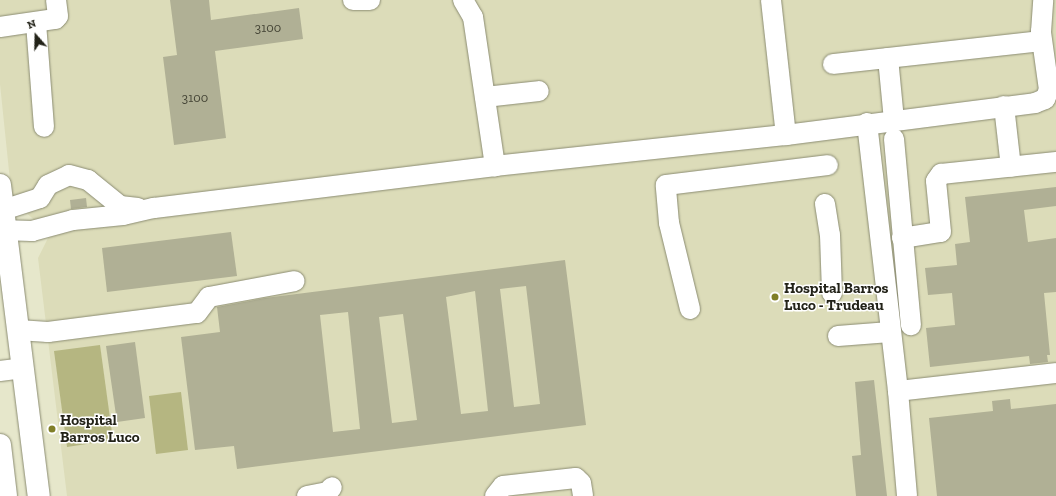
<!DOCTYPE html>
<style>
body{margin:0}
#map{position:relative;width:1056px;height:496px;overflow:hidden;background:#e6e7cb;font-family:"Zilla Slab",serif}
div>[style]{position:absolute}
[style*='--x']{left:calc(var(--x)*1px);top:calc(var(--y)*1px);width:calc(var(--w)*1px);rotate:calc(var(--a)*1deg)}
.built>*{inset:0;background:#dcdcb9}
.green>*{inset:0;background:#b5b681}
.building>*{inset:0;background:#b0b095}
.roads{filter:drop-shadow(0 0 1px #8b8c72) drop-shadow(0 0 1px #8b8c72)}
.minor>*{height:20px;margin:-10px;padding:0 10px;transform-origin:10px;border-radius:10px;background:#fff}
.major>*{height:22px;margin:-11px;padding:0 11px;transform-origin:11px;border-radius:11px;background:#fff}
.dots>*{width:11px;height:11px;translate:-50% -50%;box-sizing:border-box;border:2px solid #fff;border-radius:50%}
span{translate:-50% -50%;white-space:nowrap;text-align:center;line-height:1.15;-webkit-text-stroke:3px #fff;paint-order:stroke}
.number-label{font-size:13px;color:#464637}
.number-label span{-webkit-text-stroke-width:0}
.poi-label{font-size:15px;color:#222218;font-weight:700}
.left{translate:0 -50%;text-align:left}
.north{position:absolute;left:16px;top:16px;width:40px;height:40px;-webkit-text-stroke:3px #fff;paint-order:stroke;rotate:340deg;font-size:11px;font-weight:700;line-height:16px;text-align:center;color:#222218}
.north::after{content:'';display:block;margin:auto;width:14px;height:18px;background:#222218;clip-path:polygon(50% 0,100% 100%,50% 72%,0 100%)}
</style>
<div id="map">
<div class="built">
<div style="clip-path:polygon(0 0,1056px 0,1056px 496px,67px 496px,38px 258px,50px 234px,12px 200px,0 84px)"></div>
</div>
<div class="green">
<div style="clip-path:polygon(100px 345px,113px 440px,67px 447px,54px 351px)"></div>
<div style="clip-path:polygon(181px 392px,188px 450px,156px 454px,149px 396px)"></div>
</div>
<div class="building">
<div style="clip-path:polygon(170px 0,209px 0,211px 20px,299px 8px,303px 39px,215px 51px,226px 138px,174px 145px,163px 57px,177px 55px)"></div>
<div style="clip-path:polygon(1056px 187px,1056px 206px,1024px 210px,1028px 242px,1056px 238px,1056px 292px,1044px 293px,1050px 355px,1047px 355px,1048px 362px,1030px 364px,1029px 356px,930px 367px,926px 328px,955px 325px,952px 293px,928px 295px,925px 268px,957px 265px,955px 244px,970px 242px,965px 197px)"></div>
<div style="clip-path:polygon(86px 198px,87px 207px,71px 209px,70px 200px)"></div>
<div style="clip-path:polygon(231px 232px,237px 276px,107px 292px,102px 248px)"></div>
<div style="clip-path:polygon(evenodd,565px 260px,586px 425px,237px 469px,234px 446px,195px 450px,181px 337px,220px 332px,217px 307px,265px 298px,565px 260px,526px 286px,540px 404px,514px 407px,500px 289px,526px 286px,565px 260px,475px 291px,488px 411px,461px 414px,446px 297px,475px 291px,565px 260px,348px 312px,360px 429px,333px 432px,320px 315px,348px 312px,565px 260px,403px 314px,417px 420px,392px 423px,379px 317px,403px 314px)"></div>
<div style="clip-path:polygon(135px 342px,145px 418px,117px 422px,106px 346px)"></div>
<div style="clip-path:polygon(874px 380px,887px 496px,856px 496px,852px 456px,861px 455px,855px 382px)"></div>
<div style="clip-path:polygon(1010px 399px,1011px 409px,1056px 404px,1056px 496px,937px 496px,929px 418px,993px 411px,992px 401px)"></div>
</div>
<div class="roads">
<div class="minor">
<div style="--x:353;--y:0;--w:17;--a:0"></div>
<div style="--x:463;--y:0;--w:20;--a:60"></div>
<div style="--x:473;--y:17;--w:151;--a:81.6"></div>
<div style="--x:771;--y:0;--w:136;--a:83.7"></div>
<div style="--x:36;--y:23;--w:104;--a:85.6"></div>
<div style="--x:0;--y:27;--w:56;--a:-8.3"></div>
<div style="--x:55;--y:19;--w:4;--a:-45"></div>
<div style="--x:58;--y:16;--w:16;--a:-97"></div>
<div style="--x:888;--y:58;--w:62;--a:84.5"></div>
<div style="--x:833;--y:64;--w:209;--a:-6.3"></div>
<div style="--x:485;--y:97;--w:54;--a:-6.3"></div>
<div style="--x:1004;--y:106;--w:61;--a:83.5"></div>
<div style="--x:867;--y:123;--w:270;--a:83.4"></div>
<div style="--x:898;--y:391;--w:105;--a:85.1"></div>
<div style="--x:894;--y:139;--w:187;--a:84.8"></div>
<div style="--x:825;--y:204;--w:31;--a:81"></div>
<div style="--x:830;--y:235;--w:58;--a:88"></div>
<div style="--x:0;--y:211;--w:42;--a:-18"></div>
<div style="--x:40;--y:198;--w:15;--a:-58"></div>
<div style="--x:48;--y:185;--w:23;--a:-25"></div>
<div style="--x:69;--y:175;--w:20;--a:15"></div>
<div style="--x:88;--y:180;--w:41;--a:39.1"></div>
<div style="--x:120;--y:206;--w:18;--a:6"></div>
<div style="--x:0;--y:230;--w:32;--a:2"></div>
<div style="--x:32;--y:231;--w:42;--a:-15"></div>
<div style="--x:73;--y:220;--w:50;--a:-5.7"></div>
<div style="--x:123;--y:215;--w:32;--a:-13"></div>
<div style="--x:154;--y:208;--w:344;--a:-7"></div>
<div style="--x:495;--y:166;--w:293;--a:-6.1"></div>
<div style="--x:786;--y:135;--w:251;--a:-7.3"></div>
<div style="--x:1035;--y:103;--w:11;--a:-22"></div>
<div style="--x:1045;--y:99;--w:10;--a:-66"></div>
<div style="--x:1049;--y:90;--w:59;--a:-97.9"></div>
<div style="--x:1041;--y:32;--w:32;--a:-86"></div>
<div style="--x:902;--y:238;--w:39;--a:-9"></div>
<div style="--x:941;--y:232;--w:51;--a:-95.6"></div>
<div style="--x:936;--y:181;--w:9;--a:-54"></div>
<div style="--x:941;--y:174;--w:116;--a:-6"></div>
<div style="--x:690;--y:309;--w:89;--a:-103.7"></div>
<div style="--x:669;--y:223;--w:38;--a:-95"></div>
<div style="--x:666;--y:185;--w:163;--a:-7"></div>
<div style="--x:18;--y:330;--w:30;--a:4"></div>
<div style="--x:48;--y:332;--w:150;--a:-7.3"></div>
<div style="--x:197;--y:313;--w:20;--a:-53"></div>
<div style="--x:209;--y:297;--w:87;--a:-10.5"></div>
<div style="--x:838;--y:336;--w:52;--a:-4.4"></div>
<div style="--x:0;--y:371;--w:23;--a:-7"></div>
<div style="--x:898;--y:391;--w:159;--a:-6.5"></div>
<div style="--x:307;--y:496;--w:21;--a:-11"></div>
<div style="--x:328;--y:492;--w:6;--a:-51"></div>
<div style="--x:495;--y:496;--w:13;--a:-51"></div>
<div style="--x:503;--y:486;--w:73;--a:-6.3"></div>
<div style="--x:576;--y:478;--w:7;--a:45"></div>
<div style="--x:581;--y:483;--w:13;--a:81"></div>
</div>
<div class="major">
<div style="--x:0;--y:185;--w:313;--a:82.9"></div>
<div style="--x:0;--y:445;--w:51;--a:83.3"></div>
</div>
</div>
<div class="dots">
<div style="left:775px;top:297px;background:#807f27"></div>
<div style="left:52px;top:429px;background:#807f27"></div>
</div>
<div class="number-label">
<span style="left:268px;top:28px">3100</span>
<span style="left:195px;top:98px">3100</span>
</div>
<div class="poi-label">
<span class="left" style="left:784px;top:297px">Hospital Barros<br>Luco - Trudeau</span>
<span class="left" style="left:60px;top:429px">Hospital<br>Barros Luco</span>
</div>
<div class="north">N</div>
</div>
